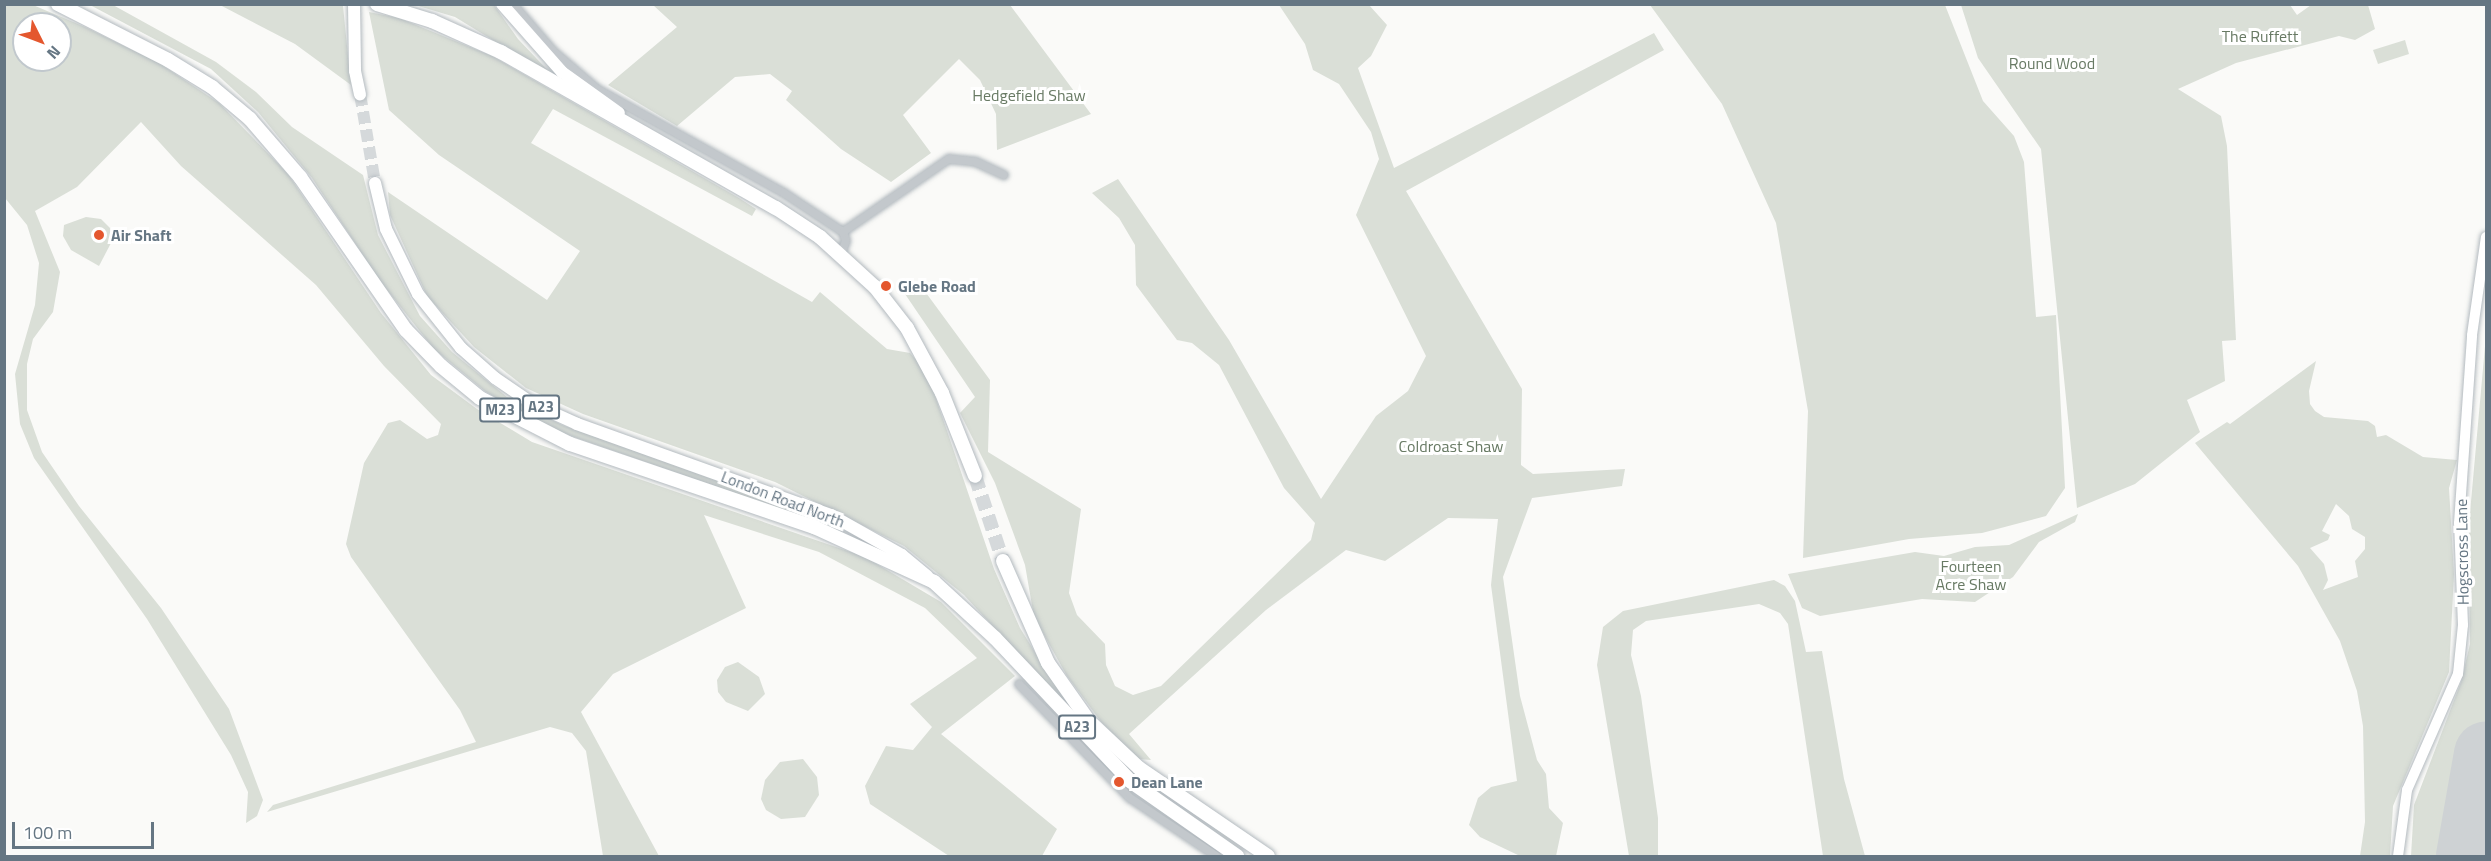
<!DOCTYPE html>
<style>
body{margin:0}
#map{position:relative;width:2491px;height:861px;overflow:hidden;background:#fafaf8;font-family:"Titillium Web",sans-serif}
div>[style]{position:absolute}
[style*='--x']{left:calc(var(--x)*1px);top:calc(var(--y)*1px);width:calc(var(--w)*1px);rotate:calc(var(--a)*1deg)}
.green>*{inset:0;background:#dadfd7}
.runway>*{height:64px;margin:-32px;padding:0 32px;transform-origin:32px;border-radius:32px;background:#ced2d4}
.primary-tunnel>*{height:12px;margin-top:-6px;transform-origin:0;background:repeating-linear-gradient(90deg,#d5d9db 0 12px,transparent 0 18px)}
.highway-tunnel>*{height:14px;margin-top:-7px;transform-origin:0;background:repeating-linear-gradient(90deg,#d5d9db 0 14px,transparent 0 21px)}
.roads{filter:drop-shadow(0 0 2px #b3babf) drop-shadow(0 0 2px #b3babf)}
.street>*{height:8px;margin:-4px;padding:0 4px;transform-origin:4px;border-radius:4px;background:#c3c8cc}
.secondary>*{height:10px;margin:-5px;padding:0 5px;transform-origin:5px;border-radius:5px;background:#fff}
.primary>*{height:12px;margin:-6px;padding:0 6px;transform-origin:6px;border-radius:6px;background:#fff}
.highway>*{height:14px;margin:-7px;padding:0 7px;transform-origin:7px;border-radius:7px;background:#fff}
.dots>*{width:16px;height:16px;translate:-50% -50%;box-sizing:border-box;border:3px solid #fff;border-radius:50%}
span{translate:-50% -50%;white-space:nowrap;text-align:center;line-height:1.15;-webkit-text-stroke:6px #fff;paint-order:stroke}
.shield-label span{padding:2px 4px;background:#fff;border:2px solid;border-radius:4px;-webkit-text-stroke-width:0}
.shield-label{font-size:15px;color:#657683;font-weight:700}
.park-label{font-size:16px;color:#687a64}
.poi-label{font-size:16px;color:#657683;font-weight:700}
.left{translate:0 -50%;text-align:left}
.street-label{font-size:16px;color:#657683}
.frame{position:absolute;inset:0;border:6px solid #657683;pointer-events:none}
.north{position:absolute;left:12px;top:12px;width:60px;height:60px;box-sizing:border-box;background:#fff;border:2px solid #c1c8cd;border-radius:50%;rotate:132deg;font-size:16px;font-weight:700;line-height:24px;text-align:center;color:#657683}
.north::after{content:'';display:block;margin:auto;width:21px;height:27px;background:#e4572e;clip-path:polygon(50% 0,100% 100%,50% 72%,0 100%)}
.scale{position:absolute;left:12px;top:822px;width:142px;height:27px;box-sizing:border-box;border:3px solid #657683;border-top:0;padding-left:8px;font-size:18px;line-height:21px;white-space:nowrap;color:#657683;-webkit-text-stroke:4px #fff;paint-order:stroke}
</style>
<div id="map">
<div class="green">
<div style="clip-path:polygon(333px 4px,343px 6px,351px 85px,295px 44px,220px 5px)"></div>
<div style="clip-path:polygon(evenodd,5px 5px,33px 5px,85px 27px,159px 63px,219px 103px,288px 174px,381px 313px,431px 375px,477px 409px,532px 442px,865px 557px,941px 602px,1015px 676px,941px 734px,1057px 829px,1042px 856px,949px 856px,870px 804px,865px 786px,886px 746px,913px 750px,932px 727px,910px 704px,977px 658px,925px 608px,819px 552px,704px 515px,746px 608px,613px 674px,581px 712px,659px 856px,603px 856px,586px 751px,572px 733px,550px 727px,267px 812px,273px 805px,476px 742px,460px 710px,351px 557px,346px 544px,364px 463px,388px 423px,400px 420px,427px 439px,438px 435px,441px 424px,384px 366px,316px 285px,181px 166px,141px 122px,77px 187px,35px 211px,60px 272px,53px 312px,33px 339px,27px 364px,27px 410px,42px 452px,79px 506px,161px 608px,229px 709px,263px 800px,257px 816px,246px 823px,248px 792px,231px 755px,147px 619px,34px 458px,20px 424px,15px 374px,35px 305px,39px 263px,27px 225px,5px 198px,5px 5px,24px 24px,60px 24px,60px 60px,24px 60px,24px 24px)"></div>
<div style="clip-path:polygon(90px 5px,113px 5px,216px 62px,256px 92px,292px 127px,363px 175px,378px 235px,420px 316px,452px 352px,507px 397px,562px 425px,804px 512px,813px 520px,548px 428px,486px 392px,434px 349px,380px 281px,312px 178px,258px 112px,211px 69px)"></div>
<div style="clip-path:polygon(415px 5px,494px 5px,518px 39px,555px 78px,455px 17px)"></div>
<div style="clip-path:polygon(653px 5px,1010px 5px,1091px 114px,997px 150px,996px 114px,980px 80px,959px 59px,903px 115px,931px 153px,891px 182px,841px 149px,786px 100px,792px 91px,770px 74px,735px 77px,677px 126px,608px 85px,677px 27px)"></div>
<div style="clip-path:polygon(1279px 5px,1369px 5px,1387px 25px,1371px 56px,1358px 68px,1394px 168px,1654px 33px,1664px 50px,1406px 191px,1522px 389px,1521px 465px,1533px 474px,1625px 469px,1622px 486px,1532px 498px,1503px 577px,1520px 696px,1537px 760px,1546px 774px,1549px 808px,1563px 823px,1556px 856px,1520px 856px,1480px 837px,1469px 825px,1478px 798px,1491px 787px,1517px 781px,1491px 585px,1498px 519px,1448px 518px,1385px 561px,1346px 550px,1266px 610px,1129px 734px,1151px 760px,1139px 759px,1102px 723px,1067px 676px,1034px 617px,1025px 565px,995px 483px,960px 413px,975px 397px,905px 294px,921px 286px,990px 380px,988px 452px,1081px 509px,1069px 593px,1077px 615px,1105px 644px,1106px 665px,1115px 686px,1133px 695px,1161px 686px,1311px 540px,1315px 523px,1284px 488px,1219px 365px,1192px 343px,1177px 340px,1136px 285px,1135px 245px,1119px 218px,1092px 193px,1118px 179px,1229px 340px,1321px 499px,1376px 416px,1408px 391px,1426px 356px,1356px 215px,1379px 159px,1371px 132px,1339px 84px,1313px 70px,1305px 44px)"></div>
<div style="clip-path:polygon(1650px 5px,1945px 5px,1983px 101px,2014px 136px,2024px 162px,2036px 317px,2056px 315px,2065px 488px,2046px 516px,1982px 533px,1909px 539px,1803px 558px,1808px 411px,1776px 223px,1722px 104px)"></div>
<div style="clip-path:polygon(2290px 5px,2297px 15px,2311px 5px,2368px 5px,2375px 29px,2355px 40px,2339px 36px,2236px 63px,2178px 89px,2221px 116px,2227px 146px,2236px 340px,2222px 341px,2225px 381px,2187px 400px,2200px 432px,2135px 484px,2077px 508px,2041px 149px,1978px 58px,1961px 5px)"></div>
<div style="clip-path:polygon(369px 12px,399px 18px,492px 56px,739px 198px,756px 209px,752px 216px,553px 109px,531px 143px,812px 302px,820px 292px,887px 349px,910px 353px,927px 372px,994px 569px,1020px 628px,1072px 712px,964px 595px,904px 546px,775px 482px,583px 414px,526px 388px,474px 347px,427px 296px,390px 215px,388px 192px,547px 300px,580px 251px,439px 155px,389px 110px)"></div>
<div style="clip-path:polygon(2405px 40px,2409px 54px,2378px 64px,2373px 50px)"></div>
<div style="clip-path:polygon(86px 217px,101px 219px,110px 228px,111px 243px,99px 266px,71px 250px,63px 236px,64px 225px)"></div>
<div style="clip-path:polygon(2486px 335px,2486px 856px,2411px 856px,2414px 805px,2461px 682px,2470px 644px,2469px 524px)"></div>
<div style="clip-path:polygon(evenodd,2316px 361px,2309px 391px,2310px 404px,2315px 411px,2324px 417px,2368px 421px,2375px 426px,2377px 437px,2386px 435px,2423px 457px,2457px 460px,2449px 488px,2454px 574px,2449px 672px,2393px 806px,2390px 856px,2360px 856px,2365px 822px,2363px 726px,2357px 691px,2340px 641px,2298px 566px,2195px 443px,2227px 422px,2230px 424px,2316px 361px,2336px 504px,2349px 516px,2352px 529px,2365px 537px,2365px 549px,2355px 561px,2358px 577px,2323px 590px,2328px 580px,2324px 564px,2310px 548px,2328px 540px,2330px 535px,2322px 531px,2336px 504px)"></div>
<div style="clip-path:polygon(2078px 514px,2075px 522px,2039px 542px,2013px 577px,1975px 602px,1922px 599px,1820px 616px,1802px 608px,1788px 574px,1915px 552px,1944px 556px,1975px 547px,2009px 545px)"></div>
<div style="clip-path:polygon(1774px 580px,1785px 586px,1795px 601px,1806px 652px,1822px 651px,1844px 779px,1865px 856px,1823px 856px,1788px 624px,1780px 613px,1759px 604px,1646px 621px,1633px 630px,1631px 655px,1641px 696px,1658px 818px,1658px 856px,1629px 856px,1597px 665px,1603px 627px,1623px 611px)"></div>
<div style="clip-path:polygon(738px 662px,759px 677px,765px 694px,748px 711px,726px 702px,718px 692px,717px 680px,725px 667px)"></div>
<div style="clip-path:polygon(803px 759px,817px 777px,819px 795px,805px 817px,781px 819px,766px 810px,761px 799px,765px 780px,780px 762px)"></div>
</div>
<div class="runway">
<div style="--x:2468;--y:856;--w:104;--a:-80"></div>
</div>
<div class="primary-tunnel">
<div style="--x:360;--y:94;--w:90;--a:80.4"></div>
</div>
<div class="highway-tunnel">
<div style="--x:975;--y:476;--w:89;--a:71.8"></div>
</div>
<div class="roads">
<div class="street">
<div style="--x:513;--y:4;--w:62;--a:49.6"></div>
<div style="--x:553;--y:51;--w:58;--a:40.8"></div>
<div style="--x:597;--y:89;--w:214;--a:29.1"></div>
<div style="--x:784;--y:193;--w:71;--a:33.5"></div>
<div style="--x:843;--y:232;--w:9;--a:72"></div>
<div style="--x:846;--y:241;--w:14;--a:111"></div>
<div style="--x:843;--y:232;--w:129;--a:-34.6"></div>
<div style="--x:949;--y:159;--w:27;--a:6"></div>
<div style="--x:976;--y:162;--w:31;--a:25"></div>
<div style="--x:1019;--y:684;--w:159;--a:45.8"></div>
<div style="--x:1130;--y:798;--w:104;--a:34"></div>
</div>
<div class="secondary">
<div style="--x:2398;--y:856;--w:67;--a:-82.2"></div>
<div style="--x:2407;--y:790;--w:127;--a:-66.3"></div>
<div style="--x:2458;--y:674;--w:49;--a:-84.2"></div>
<div style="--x:2463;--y:625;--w:102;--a:-92.2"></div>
<div style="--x:2459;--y:523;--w:188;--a:-86"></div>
<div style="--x:2472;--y:335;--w:99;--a:-81.9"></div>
</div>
<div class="primary">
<div style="--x:354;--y:4;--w:67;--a:89.1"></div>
<div style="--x:355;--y:71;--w:24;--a:78"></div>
<div style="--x:502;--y:4;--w:91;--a:48.6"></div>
<div style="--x:562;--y:72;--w:70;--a:35.7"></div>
<div style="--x:375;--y:183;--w:47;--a:76.6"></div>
<div style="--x:386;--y:229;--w:72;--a:63.8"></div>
<div style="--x:418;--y:294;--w:69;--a:51.5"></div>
<div style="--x:461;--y:348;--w:45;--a:41.4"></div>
<div style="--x:495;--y:378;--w:46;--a:34.4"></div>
<div style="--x:533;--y:404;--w:48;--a:24.4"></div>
<div style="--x:577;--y:424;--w:270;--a:19.7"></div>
<div style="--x:831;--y:515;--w:81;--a:29.4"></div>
<div style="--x:902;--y:555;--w:33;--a:40"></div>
</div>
<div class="highway">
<div style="--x:58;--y:4;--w:123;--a:27"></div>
<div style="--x:168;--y:60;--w:52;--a:31.5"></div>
<div style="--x:212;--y:87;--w:50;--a:40.1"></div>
<div style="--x:250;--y:119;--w:77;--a:49.2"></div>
<div style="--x:300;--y:177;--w:186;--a:55.3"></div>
<div style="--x:406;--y:330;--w:50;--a:45.8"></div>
<div style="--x:441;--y:366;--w:50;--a:39.4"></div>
<div style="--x:480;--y:398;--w:101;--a:27.1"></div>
<div style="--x:570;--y:444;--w:258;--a:18.8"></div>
<div style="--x:814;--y:527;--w:132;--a:24.6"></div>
<div style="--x:934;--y:582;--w:83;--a:42.6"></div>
<div style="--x:995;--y:638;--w:197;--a:46.6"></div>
<div style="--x:1130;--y:781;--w:131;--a:35"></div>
<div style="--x:377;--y:4;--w:58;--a:17.2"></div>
<div style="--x:432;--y:21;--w:76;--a:24.2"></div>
<div style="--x:501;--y:52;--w:316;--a:29.6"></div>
<div style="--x:776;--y:208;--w:53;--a:33.4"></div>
<div style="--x:820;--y:237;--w:74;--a:42.3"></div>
<div style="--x:875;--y:287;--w:52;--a:52"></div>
<div style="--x:907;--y:328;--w:74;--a:61.7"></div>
<div style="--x:942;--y:393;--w:89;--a:68.3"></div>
<div style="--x:1003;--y:561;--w:111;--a:66.2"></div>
<div style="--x:1048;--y:663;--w:70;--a:54.9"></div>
<div style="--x:1088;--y:720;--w:70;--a:43.3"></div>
<div style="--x:1139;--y:768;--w:156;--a:34.3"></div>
</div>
</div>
<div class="dots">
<div style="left:99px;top:235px;background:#e4572e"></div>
<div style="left:886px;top:286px;background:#e4572e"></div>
<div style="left:1119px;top:782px;background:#e4572e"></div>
</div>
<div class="shield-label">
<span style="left:541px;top:407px">A23</span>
<span style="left:500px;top:410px">M23</span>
<span style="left:1077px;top:727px">A23</span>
</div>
<div class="park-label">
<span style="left:2260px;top:36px">The Ruffett</span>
<span style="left:2052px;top:63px">Round Wood</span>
<span style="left:1029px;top:95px">Hedgefield Shaw</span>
<span style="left:1451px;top:446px">Coldroast Shaw</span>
<span style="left:1971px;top:575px">Fourteen<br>Acre Shaw</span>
</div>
<div class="poi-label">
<span class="left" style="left:111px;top:235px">Air Shaft</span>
<span class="left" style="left:898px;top:286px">Glebe Road</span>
<span class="left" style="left:1131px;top:782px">Dean Lane</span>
</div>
<div class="street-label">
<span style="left:783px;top:499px;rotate:21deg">London Road North</span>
<span style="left:2462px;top:552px;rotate:-91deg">Hogscross Lane</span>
</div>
<div class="frame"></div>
<div class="north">N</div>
<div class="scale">100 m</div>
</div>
